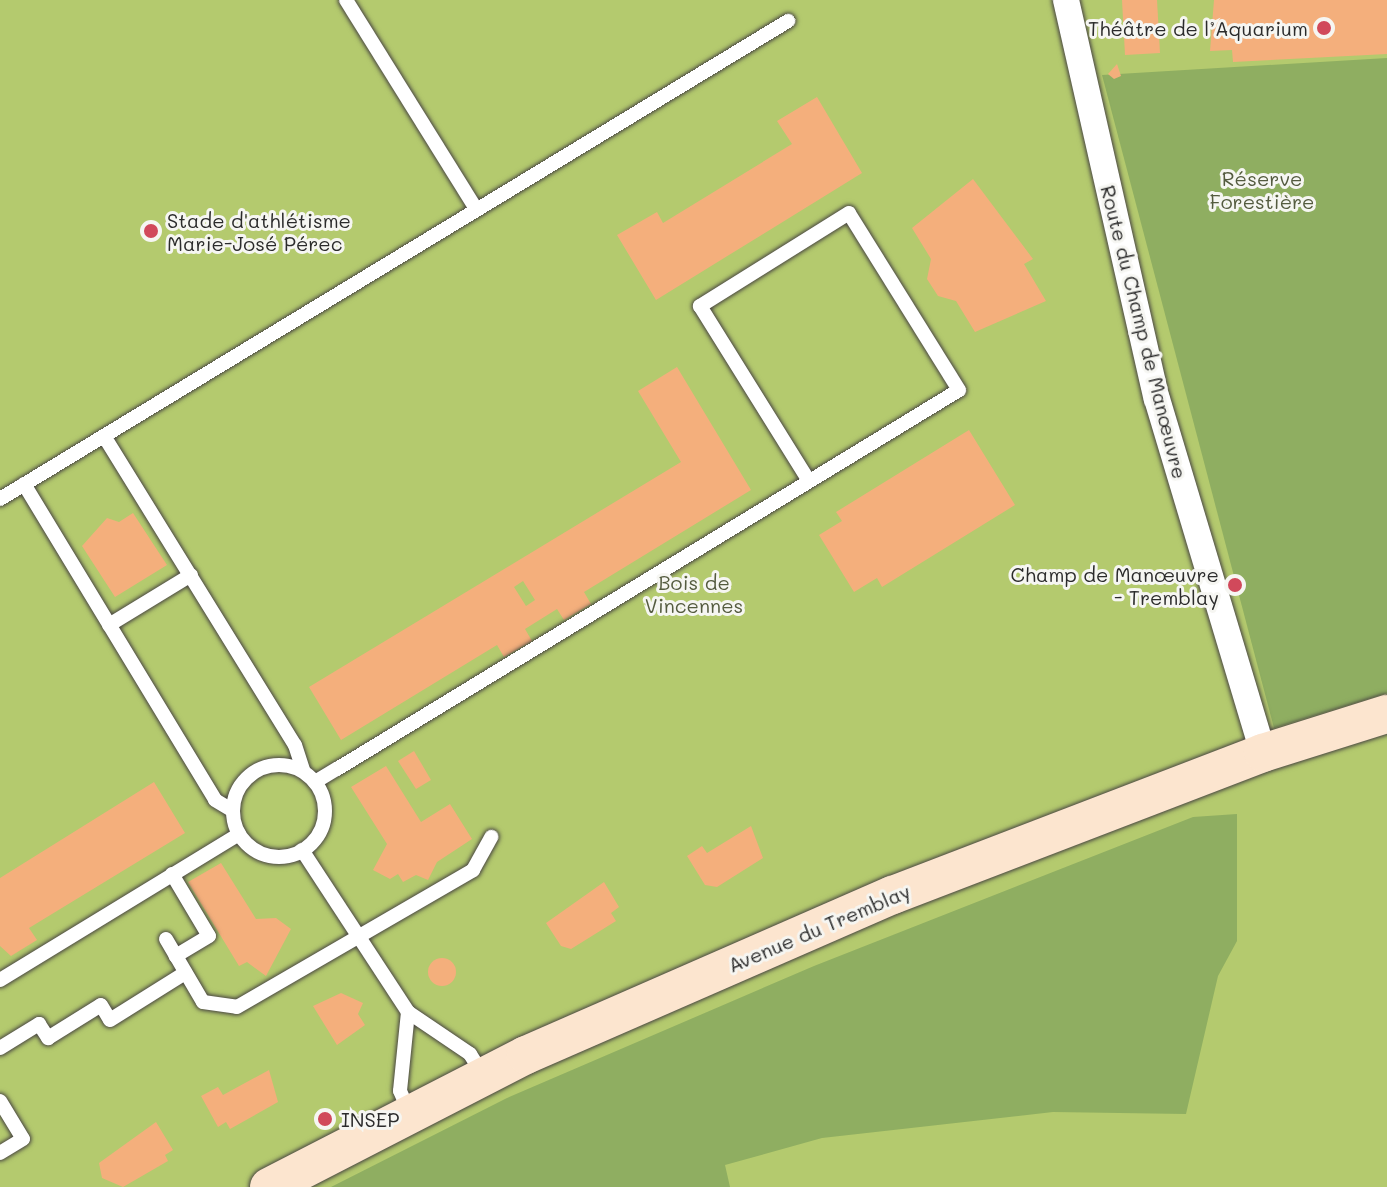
<!DOCTYPE html>
<meta charset="utf-8">
<style>
body{margin:0}
#map{position:relative;width:1387px;height:1187px;overflow:hidden;background:#f4dcc1;font-family:Mali,sans-serif}
div>[style]{position:absolute}
[style*='--x']{left:calc(var(--x)*1px);top:calc(var(--y)*1px);width:calc(var(--w)*1px);rotate:calc(var(--a)*1deg)}
.green>*{inset:0;background:#b4ca6e}
.forest>*{inset:0;background:#8fae61}
.building>*{inset:0;background:#f4af7c}
.round{border-radius:50%}
.roads{filter:drop-shadow(0 0 2px #494642) drop-shadow(0 0 2px #494642)}
.lane>*{height:14px;margin:-7px;padding:0 7px;transform-origin:7px;border-radius:7px;background:#fff}
.lane>.ring{margin:-7px;padding:0;box-sizing:content-box;background:none;border:14px solid #fff;border-radius:50%}
.street>*{height:26px;margin:-13px;padding:0 13px;transform-origin:13px;border-radius:13px;background:#fff}
.secondary>*{height:38px;margin:-19px;padding:0 19px;transform-origin:19px;border-radius:19px;background:#fce5cf}
.dots>*{width:22px;height:22px;translate:-50% -50%;box-sizing:border-box;border:4px solid #f6f6f2;border-radius:50%}
span{translate:-50% -50%;white-space:nowrap;text-align:center;line-height:1.15;-webkit-text-stroke:6px #f6f6f2;paint-order:stroke}
.poi-label{font-size:20px;color:#2b2b2b}
.right{translate:-100% -50%;text-align:right}
.left{translate:0 -50%;text-align:left}
.park-label{font-size:20px;color:#545b3f}
.street-label{font-size:20px;color:#2b2b2b}
</style>
<div id="map">
<div class="green">
<div style="clip-path:polygon(0 0,1387px 0,1387px 1187px,0 1187px)"></div>
</div>
<div class="forest">
<div style="clip-path:polygon(1387px 58px,1387px 693px,1274px 728px,1102px 75px)"></div>
<div style="clip-path:polygon(1237px 814px,1237px 941px,1218px 976px,1186px 1114px,1053px 1112px,822px 1138px,725px 1165px,730px 1187px,331px 1187px,507px 1098px,814px 966px,1193px 817px)"></div>
</div>
<div class="building">
<div style="clip-path:polygon(1122px 0,1157px 0,1160px 53px,1125px 55px)"></div>
<div style="clip-path:polygon(1214px 0,1387px 0,1387px 54px,1233px 62px,1232px 50px,1210px 51px)"></div>
<div style="clip-path:polygon(1117px 64px,1121px 76px,1114px 79px,1108px 74px)"></div>
<div style="clip-path:polygon(817px 97px,862px 173px,656px 300px,617px 235px,657px 212px,663px 223px,792px 144px,777px 121px)"></div>
<div style="clip-path:polygon(973px 179px,1033px 259px,1024px 264px,1046px 301px,975px 332px,956px 301px,938px 296px,927px 279px,931px 259px,912px 228px)"></div>
<div style="clip-path:polygon(evenodd,677px 367px,751px 490px,584px 592px,591px 604px,564px 620px,557px 609px,525px 629px,532px 641px,504px 657px,497px 645px,341px 740px,309px 687px,681px 462px,638px 391px,677px 367px,523px 581px,535px 600px,526px 606px,514px 587px,523px 581px)"></div>
<div style="clip-path:polygon(969px 430px,1015px 505px,882px 587px,877px 578px,854px 592px,819px 535px,842px 521px,836px 512px)"></div>
<div style="clip-path:polygon(133px 513px,167px 565px,115px 597px,82px 546px,107px 518px,119px 522px)"></div>
<div style="clip-path:polygon(414px 751px,431px 780px,416px 789px,398px 761px)"></div>
<div style="clip-path:polygon(386px 766px,421px 822px,450px 804px,472px 839px,437px 862px,428px 880px,416px 875px,403px 882px,398px 874px,390px 879px,373px 870px,387px 844px,351px 787px)"></div>
<div style="clip-path:polygon(154px 782px,185px 833px,29px 928px,37px 940px,11px 956px,0 946px,0 878px)"></div>
<div style="clip-path:polygon(751px 826px,763px 858px,717px 887px,705px 885px,687px 856px,702px 846px,707px 853px)"></div>
<div style="clip-path:polygon(221px 863px,256px 919px,276px 918px,291px 929px,266px 976px,247px 962px,239px 966px,188px 882px)"></div>
<div style="clip-path:polygon(604px 882px,619px 907px,611px 913px,616px 921px,571px 949px,561px 946px,546px 923px)"></div>
<div class="round" style="left:428px;top:958px;width:28px;height:28px"></div>
<div style="clip-path:polygon(341px 993px,363px 1003px,358px 1014px,365px 1025px,337px 1045px,313px 1006px)"></div>
<div style="clip-path:polygon(269px 1070px,278px 1102px,230px 1129px,226px 1122px,218px 1127px,201px 1096px,218px 1087px,223px 1095px)"></div>
<div style="clip-path:polygon(156px 1122px,173px 1150px,165px 1155px,168px 1161px,123px 1187px,102px 1178px,99px 1163px)"></div>
</div>
<div class="roads">
<div class="lane">
<div style="--x:346;--y:0;--w:243;--a:58.1"></div>
<div style="--x:104;--y:436;--w:363;--a:58.3"></div>
<div style="--x:295;--y:745;--w:28;--a:72"></div>
<div style="--x:24;--y:484;--w:369;--a:58.8"></div>
<div style="--x:215;--y:800;--w:21;--a:31"></div>
<div style="--x:0;--y:499;--w:922;--a:-31.24"></div>
<div style="--x:109;--y:625;--w:96;--a:-31.4"></div>
<div class="ring" style="left:233px;top:765px;width:78px;height:78px"></div>
<div style="--x:315;--y:782;--w:26;--a:-31"></div>
<div style="--x:337;--y:769;--w:728;--a:-31.35"></div>
<div style="--x:959;--y:390;--w:208;--a:-121.9"></div>
<div style="--x:849;--y:213;--w:176;--a:148"></div>
<div style="--x:700;--y:306;--w:206;--a:58.1"></div>
<div style="--x:302;--y:850;--w:194;--a:56.8"></div>
<div style="--x:408;--y:1012;--w:75;--a:34.1"></div>
<div style="--x:470;--y:1054;--w:25;--a:58"></div>
<div style="--x:172;--y:874;--w:72;--a:59.2"></div>
<div style="--x:209;--y:936;--w:39;--a:149"></div>
<div style="--x:166;--y:939;--w:73;--a:59.6"></div>
<div style="--x:203;--y:1002;--w:34;--a:8"></div>
<div style="--x:237;--y:1007;--w:273;--a:-30.1"></div>
<div style="--x:473;--y:870;--w:38;--a:-61"></div>
<div style="--x:0;--y:980;--w:280;--a:-31.4"></div>
<div style="--x:408;--y:1012;--w:79;--a:95.8"></div>
<div style="--x:400;--y:1091;--w:24;--a:66"></div>
<div style="--x:0;--y:1048;--w:46;--a:-31.6"></div>
<div style="--x:39;--y:1024;--w:17;--a:57"></div>
<div style="--x:48;--y:1038;--w:62;--a:-31.9"></div>
<div style="--x:101;--y:1005;--w:17;--a:59"></div>
<div style="--x:110;--y:1020;--w:89;--a:-32.1"></div>
<div style="--x:0;--y:1101;--w:44;--a:58.8"></div>
<div style="--x:23;--y:1139;--w:27;--a:149"></div>
</div>
<div class="street">
<div style="--x:1066;--y:0;--w:409;--a:77.2"></div>
<div style="--x:1157;--y:399;--w:370;--a:73.3"></div>
</div>
<div class="secondary">
<div style="--x:269;--y:1187;--w:289;--a:-27.2"></div>
<div style="--x:526;--y:1055;--w:400;--a:-23.6"></div>
<div style="--x:893;--y:895;--w:396;--a:-21"></div>
<div style="--x:1263;--y:753;--w:130;--a:-17.5"></div>
</div>
</div>
<div class="dots">
<div style="left:1324px;top:28px;background:#d1495b"></div>
<div style="left:151px;top:231px;background:#d1495b"></div>
<div style="left:1235px;top:585px;background:#d1495b"></div>
<div style="left:325px;top:1119px;background:#d1495b"></div>
</div>
<div class="poi-label">
<span class="right" style="left:1308px;top:28px">Théâtre de l’Aquarium</span>
<span class="left" style="left:167px;top:232px">Stade d'athlétisme<br>Marie-José Pérec</span>
<span class="right" style="left:1219px;top:586px">Champ de Manœuvre<br>- Tremblay</span>
<span class="left" style="left:341px;top:1119px">INSEP</span>
</div>
<div class="park-label">
<span style="left:1262px;top:190px">Réserve<br>Forestière</span>
<span style="left:694px;top:594px">Bois de<br>Vincennes</span>
</div>
<div class="street-label">
<span style="left:1144px;top:332px;rotate:76deg">Route du Champ de Manœuvre</span>
<span style="left:819px;top:928px;rotate:-23deg">Avenue du Tremblay</span>
</div>
</div>
